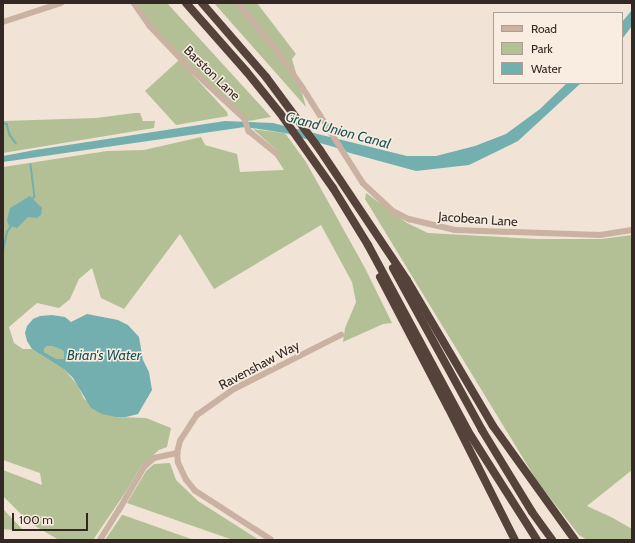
<!DOCTYPE html>
<style>
body{margin:0}
#map{position:relative;width:635px;height:543px;overflow:hidden;background:#f1e3d5;font-family:Cabin,sans-serif}
div>[style]{position:absolute}
[style*='--x']{left:calc(var(--x)*1px);top:calc(var(--y)*1px);width:calc(var(--w)*1px);rotate:calc(var(--a)*1deg)}
.green>*{inset:0;background:#b3c095}
.water>*{inset:0;background:#74afaf}
.stream>*{height:1.5px;margin:-0.75px;padding:0 0.75px;transform-origin:0.75px;border-radius:0.75px;background:#74afaf}
.minor>*{height:5.5px;margin:-2.75px;padding:0 2.75px;transform-origin:2.75px;border-radius:2.75px;background:#c9b2a1}
.highway>*{height:8px;margin:-4px;padding:0 4px;transform-origin:4px;border-radius:4px;background:#54423b}
span{translate:-50% -50%;white-space:nowrap;text-align:center;line-height:1.15;-webkit-text-stroke:3px #f9ede1;paint-order:stroke}
.street-label{font-size:13px;color:#332824}
.water-label{font-size:14px;color:#195455;font-style:italic}
.frame{position:absolute;inset:0;border:4px solid #332824;pointer-events:none}
.legend{position:absolute;left:493px;top:12px;width:130px;height:72px;box-sizing:border-box;background:#f9ede1;border:1px solid #aa9e95;margin:0;padding:5px 7px;list-style:none;font-size:12px;color:#332824}
.legend li{display:flex;align-items:center;gap:8px;height:20px}
.legend b{width:20px;border:1px solid #aa9e95}
.scale{position:absolute;left:12px;top:513px;width:76px;height:18px;box-sizing:border-box;border:2px solid #332824;border-top:0;padding-left:5px;font-size:12px;line-height:14px;white-space:nowrap;color:#332824;-webkit-text-stroke:3px #f9ede1;paint-order:stroke}
</style>
<div id="map">
<div class="green">
<div style="clip-path:polygon(137px 3px,167px 3px,271px 117px,249px 121px,209px 84px,151px 25px)"></div>
<div style="clip-path:polygon(214px 3px,257px 3px,296px 54px,292px 59px,306px 107px)"></div>
<div style="clip-path:polygon(179px 60px,227px 112px,228px 116px,176px 125px,145px 91px)"></div>
<div style="clip-path:polygon(135px 113px,140px 113px,143px 121px,155px 121px,154px 128px,3px 153px,3px 121px,96px 118px)"></div>
<div style="clip-path:polygon(253px 129px,285px 133px,306px 162px,365px 268px,392px 323px,383px 324px,343px 342px,345px 328px,356px 302px,352px 282px,321px 225px,214px 289px,180px 234px,124px 309px,101px 298px,92px 268px,79px 279px,70px 299px,59px 308px,37px 303px,9px 327px,14px 343px,23px 349px,32px 349px,65px 370px,78px 386px,84px 399px,116px 417px,146px 418px,171px 428px,167px 447px,159px 450px,141px 466px,127px 490px,93px 540px,59px 540px,30px 523px,3px 496px,3px 470px,42px 485px,40px 473px,3px 460px,3px 167px,107px 151px,144px 150px,201px 137px,205px 145px,237px 154px,240px 172px,284px 170px,275px 156px,279px 152px)"></div>
<div style="clip-path:polygon(366px 193px,407px 223px,428px 233px,537px 239px,601px 239px,632px 235px,632px 470px,587px 506px,613px 518px,632px 529px,632px 540px,587px 540px,579px 535px,537px 481px,365px 199px)"></div>
<div style="clip-path:polygon(47px 346px,52px 346px,62px 350px,64px 352px,64px 359px,57px 359px,44px 352px,44px 349px)"></div>
<div style="clip-path:polygon(170px 463px,176px 480px,198px 501px,259px 540px,233px 540px,127px 503px,146px 471px,154px 464px)"></div>
<div style="clip-path:polygon(3px 509px,24px 531px,3px 529px)"></div>
<div style="clip-path:polygon(122px 515px,123px 515px,194px 540px,105px 540px)"></div>
</div>
<div class="water">
<div style="clip-path:polygon(632px 10px,632px 26px,622px 39px,622px 22px)"></div>
<div style="clip-path:polygon(567px 83px,581px 83px,518px 141px,469px 165px,416px 171px,350px 153px,334px 147px,285px 133px,245px 127px,3px 162px,3px 156px,35px 150px,225px 121px,273px 123px,407px 156px,436px 156px,475px 146px,506px 134px,540px 109px)"></div>
<div style="clip-path:polygon(30px 196px,42px 208px,41px 215px,37px 218px,28px 217px,17px 228px,9px 226px,7px 220px,10px 208px)"></div>
<div style="clip-path:polygon(evenodd,87px 314px,118px 320px,128px 325px,139px 337px,143px 360px,149px 372px,152px 390px,138px 414px,126px 417px,116px 417px,102px 414px,91px 408px,73px 378px,65px 370px,32px 349px,27px 341px,25px 333px,27px 326px,33px 319px,40px 316px,52px 315px,65px 317px,71px 322px,87px 314px,47px 346px,52px 346px,62px 350px,64px 352px,64px 359px,57px 359px,44px 352px,44px 349px,47px 346px)"></div>
</div>
<div class="stream">
<div style="--x:3;--y:123;--w:4;--a:14"></div>
<div style="--x:7;--y:124;--w:11;--a:75"></div>
<div style="--x:10;--y:135;--w:10;--a:53"></div>
<div style="--x:31;--y:165;--w:32;--a:83"></div>
<div style="--x:35;--y:197;--w:4;--a:135"></div>
<div style="--x:3;--y:251;--w:19;--a:-78"></div>
<div style="--x:7;--y:232;--w:9;--a:-54"></div>
</div>
<div class="minor">
<div style="--x:134;--y:3;--w:28;--a:55"></div>
<div style="--x:150;--y:26;--w:54;--a:46.5"></div>
<div style="--x:187;--y:65;--w:79;--a:43"></div>
<div style="--x:245;--y:119;--w:13;--a:72"></div>
<div style="--x:249;--y:131;--w:36;--a:39"></div>
<div style="--x:238;--y:3;--w:65;--a:50.6"></div>
<div style="--x:279;--y:53;--w:42;--a:55.6"></div>
<div style="--x:303;--y:88;--w:112;--a:57.7"></div>
<div style="--x:363;--y:183;--w:41;--a:43"></div>
<div style="--x:393;--y:211;--w:18;--a:27"></div>
<div style="--x:409;--y:219;--w:47;--a:13.4"></div>
<div style="--x:455;--y:230;--w:145;--a:2"></div>
<div style="--x:600;--y:235;--w:32;--a:-9"></div>
<div style="--x:3;--y:22;--w:61;--a:-18.1"></div>
<div style="--x:100;--y:540;--w:36;--a:-58"></div>
<div style="--x:119;--y:510;--w:50;--a:-59.8"></div>
<div style="--x:144;--y:467;--w:13;--a:-42"></div>
<div style="--x:154;--y:458;--w:24;--a:-12"></div>
<div style="--x:271;--y:540;--w:90;--a:-147.2"></div>
<div style="--x:195;--y:491;--w:14;--a:-129"></div>
<div style="--x:186;--y:480;--w:19;--a:-115"></div>
<div style="--x:178;--y:463;--w:10;--a:-96"></div>
<div style="--x:177;--y:453;--w:12;--a:-76"></div>
<div style="--x:180;--y:441;--w:31;--a:-57"></div>
<div style="--x:197;--y:415;--w:45;--a:-35.1"></div>
<div style="--x:234;--y:389;--w:120;--a:-26.8"></div>
</div>
<div class="highway">
<div style="--x:186;--y:3;--w:91;--a:48.6"></div>
<div style="--x:246;--y:71;--w:54;--a:51"></div>
<div style="--x:280;--y:113;--w:92;--a:54.8"></div>
<div style="--x:333;--y:188;--w:67;--a:58.4"></div>
<div style="--x:368;--y:245;--w:217;--a:61.7"></div>
<div style="--x:471;--y:436;--w:123;--a:57.6"></div>
<div style="--x:202;--y:3;--w:98;--a:49.1"></div>
<div style="--x:266;--y:77;--w:91;--a:53.5"></div>
<div style="--x:320;--y:150;--w:156;--a:56.2"></div>
<div style="--x:407;--y:280;--w:169;--a:59.5"></div>
<div style="--x:493;--y:426;--w:140;--a:54.3"></div>
<div style="--x:393;--y:268;--w:185;--a:61.2"></div>
<div style="--x:482;--y:430;--w:96;--a:58.6"></div>
<div style="--x:532;--y:512;--w:34;--a:54"></div>
<div style="--x:380;--y:277;--w:147;--a:62.4"></div>
<div style="--x:448;--y:407;--w:149;--a:63.3"></div>
</div>
<div class="street-label">
<span style="left:212px;top:73px;rotate:44deg">Barston Lane</span>
<span style="left:478px;top:219px;rotate:4deg">Jacobean Lane</span>
<span style="left:259px;top:365px;rotate:-28deg">Ravenshaw Way</span>
</div>
<div class="water-label">
<span style="left:338px;top:130px;rotate:15deg">Grand Union Canal</span>
<span style="left:104px;top:355px">Brian's Water</span>
</div>
<div class="frame"></div>
<ul class="legend">
<li><b style="height:5px;background:#c9b2a1"></b>Road</li>
<li><b style="height:11px;background:#b3c095"></b>Park</li>
<li><b style="height:11px;background:#74afaf"></b>Water</li>
</ul>
<div class="scale">100 m</div>
</div>
